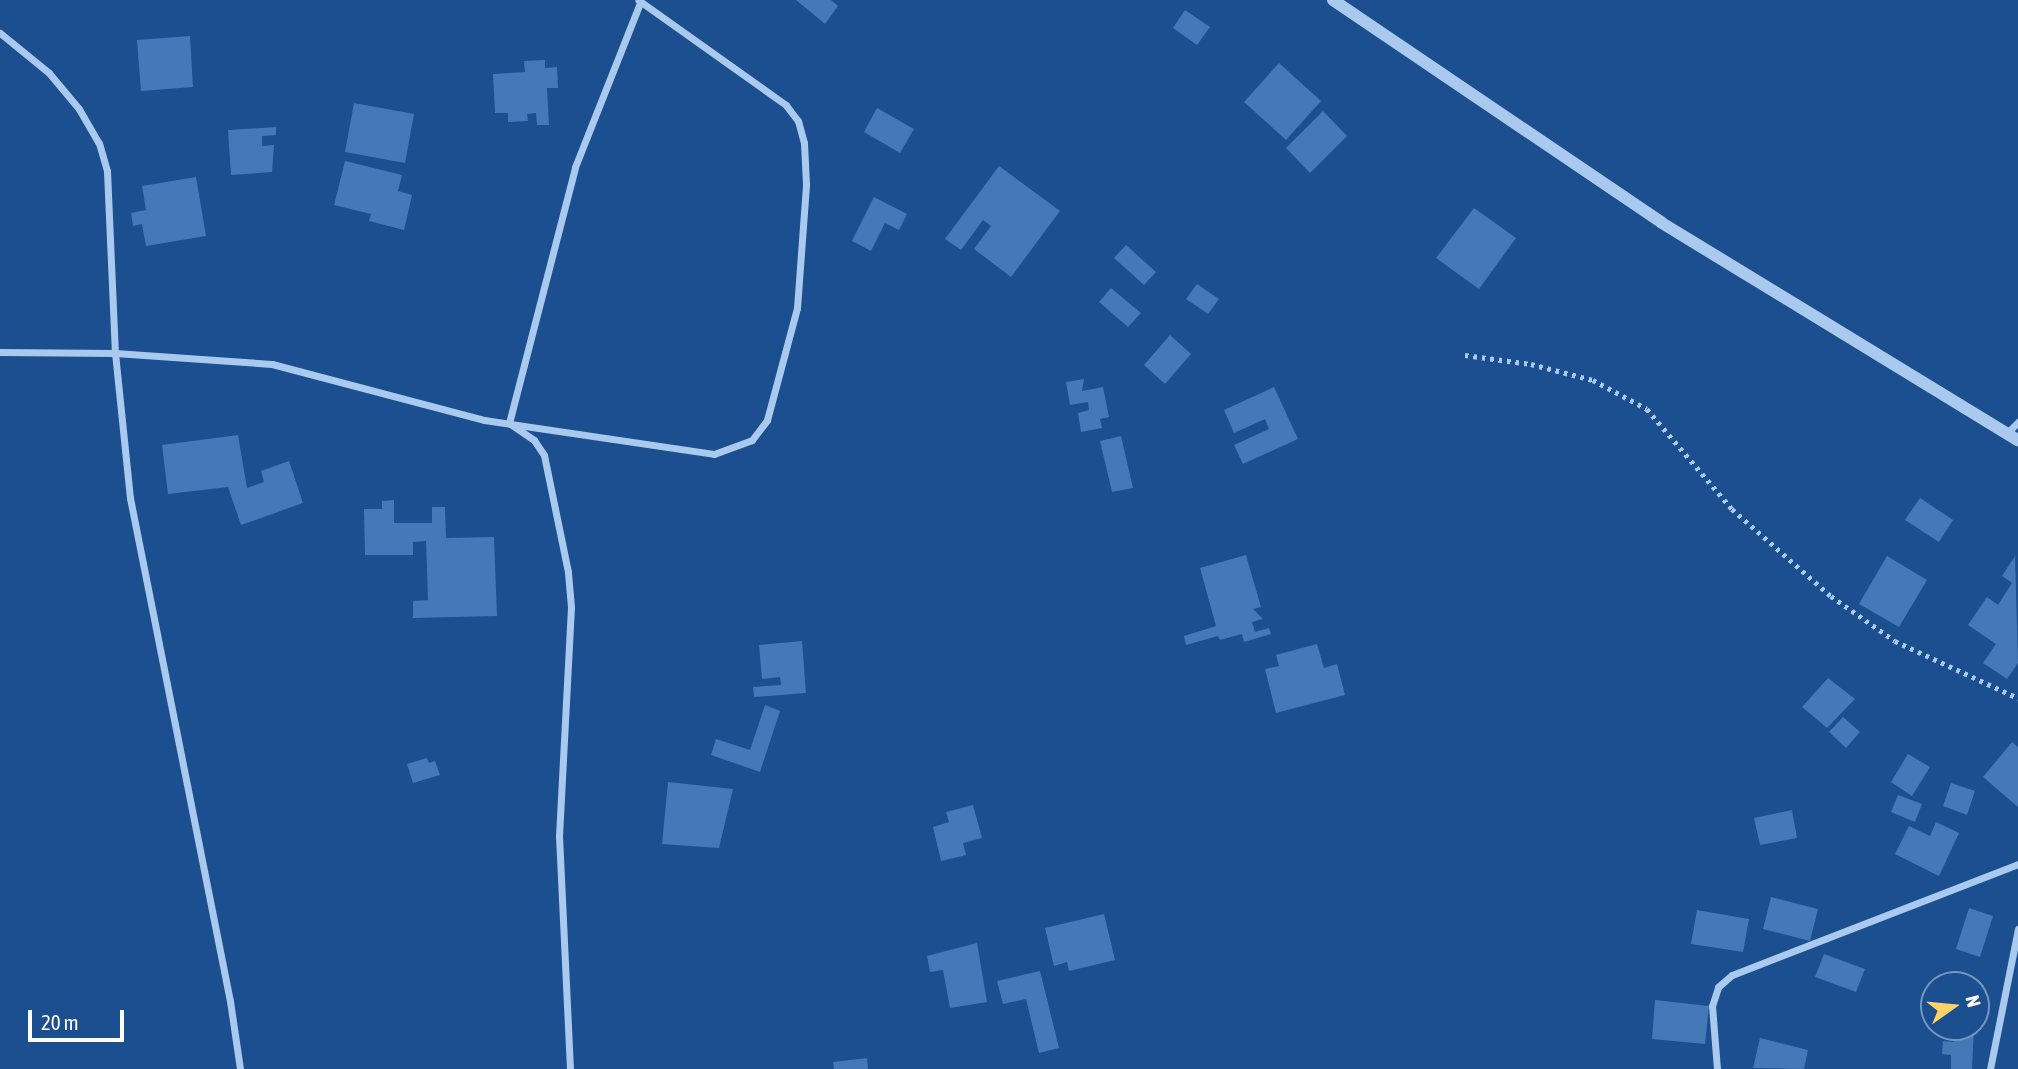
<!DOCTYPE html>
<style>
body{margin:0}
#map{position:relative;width:2018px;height:1069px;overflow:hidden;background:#1b4f8f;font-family:"Asap Condensed",sans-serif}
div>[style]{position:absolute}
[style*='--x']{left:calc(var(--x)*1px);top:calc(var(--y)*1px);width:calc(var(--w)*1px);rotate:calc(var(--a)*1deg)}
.building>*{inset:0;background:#4478b7}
.path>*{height:4.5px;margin-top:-2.25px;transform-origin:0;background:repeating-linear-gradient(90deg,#a9c9ee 0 3.5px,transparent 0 8.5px)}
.minor>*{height:7px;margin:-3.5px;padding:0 3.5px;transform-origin:3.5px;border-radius:3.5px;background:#a9c9ee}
.tertiary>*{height:12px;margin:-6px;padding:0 6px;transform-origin:6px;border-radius:6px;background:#a9c9ee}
span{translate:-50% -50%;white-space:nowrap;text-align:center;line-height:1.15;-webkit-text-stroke:6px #1b4f8f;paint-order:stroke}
.north{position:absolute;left:1920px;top:971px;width:70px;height:70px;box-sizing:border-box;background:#1b4f8f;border:2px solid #7695bc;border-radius:50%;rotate:75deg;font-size:19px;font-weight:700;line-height:28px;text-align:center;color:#fff}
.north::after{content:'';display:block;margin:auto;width:24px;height:32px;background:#ffd166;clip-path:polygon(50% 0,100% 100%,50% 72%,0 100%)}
.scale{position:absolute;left:28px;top:1010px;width:96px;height:32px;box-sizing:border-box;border:4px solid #fff;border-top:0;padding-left:9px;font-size:21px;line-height:24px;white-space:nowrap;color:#fff;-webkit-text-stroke:5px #1b4f8f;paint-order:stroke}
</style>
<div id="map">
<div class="building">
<div style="clip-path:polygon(796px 0,831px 0,838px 6px,825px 24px)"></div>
<div style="clip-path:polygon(1185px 10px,1210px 27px,1197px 45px,1173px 28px)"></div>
<div style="clip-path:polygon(190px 36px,193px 87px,141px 91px,137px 40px)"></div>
<div style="clip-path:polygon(545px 60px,545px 68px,557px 67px,558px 88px,547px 88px,549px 125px,537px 125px,536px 113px,527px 114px,528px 121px,508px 122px,508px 113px,495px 113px,493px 74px,525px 72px,524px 61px)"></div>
<div style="clip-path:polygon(1279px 63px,1321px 101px,1286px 140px,1244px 102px)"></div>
<div style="clip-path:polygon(354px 103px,414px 114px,405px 163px,345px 152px)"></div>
<div style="clip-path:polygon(877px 108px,914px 129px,900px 153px,864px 132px)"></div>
<div style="clip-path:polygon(1323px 111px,1347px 136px,1310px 173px,1286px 148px)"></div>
<div style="clip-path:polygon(276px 127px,276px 135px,262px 136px,262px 146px,274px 145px,272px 172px,231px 175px,228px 130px)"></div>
<div style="clip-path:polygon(345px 161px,402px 175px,398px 191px,412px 195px,404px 230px,369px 221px,371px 214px,334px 205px)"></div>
<div style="clip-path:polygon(999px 166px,1060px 211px,1011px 277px,974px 249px,991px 226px,983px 220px,961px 250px,945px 239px)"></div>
<div style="clip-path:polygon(196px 177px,206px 236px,146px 246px,142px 224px,133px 226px,131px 213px,146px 210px,142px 186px)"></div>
<div style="clip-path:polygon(874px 197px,907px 214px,899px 230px,885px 223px,871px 251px,852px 241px)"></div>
<div style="clip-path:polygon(1474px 208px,1516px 238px,1479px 289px,1436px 258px)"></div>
<div style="clip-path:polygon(1126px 245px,1156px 272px,1144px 285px,1114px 258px)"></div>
<div style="clip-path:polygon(1197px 284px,1219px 299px,1208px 314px,1186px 299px)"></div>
<div style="clip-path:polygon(1111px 288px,1141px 313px,1128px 327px,1099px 302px)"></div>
<div style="clip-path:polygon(1170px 335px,1191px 354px,1165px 384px,1144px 365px)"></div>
<div style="clip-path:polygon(1084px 379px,1082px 391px,1103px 387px,1109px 417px,1100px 419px,1102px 428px,1081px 432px,1078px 413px,1089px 410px,1088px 402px,1070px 405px,1066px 382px)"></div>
<div style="clip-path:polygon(1274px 387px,1298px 439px,1243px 464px,1234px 445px,1269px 429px,1265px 419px,1234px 433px,1224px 410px)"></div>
<div style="clip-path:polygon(238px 435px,247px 488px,264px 482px,261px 471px,289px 461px,303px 503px,241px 525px,228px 487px,168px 494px,162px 445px)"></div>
<div style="clip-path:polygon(1121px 436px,1133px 488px,1112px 492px,1100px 441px)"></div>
<div style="clip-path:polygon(1920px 498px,1953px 520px,1939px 542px,1905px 520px)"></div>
<div style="clip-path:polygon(394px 500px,394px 523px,432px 523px,432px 507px,445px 507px,446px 538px,494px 537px,497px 616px,413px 618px,413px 601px,428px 600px,426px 541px,413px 542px,413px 555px,365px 555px,364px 509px,382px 509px,382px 501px)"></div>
<div style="clip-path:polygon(1246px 555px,1261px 607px,1253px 609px,1263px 619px,1252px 622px,1255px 632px,1269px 628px,1271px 634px,1244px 642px,1242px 634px,1220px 640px,1218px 636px,1186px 645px,1184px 636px,1216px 626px,1200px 568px)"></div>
<div style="clip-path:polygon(1887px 556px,1927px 580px,1899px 627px,1859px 604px)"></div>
<div style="clip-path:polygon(2015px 556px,2018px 663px,2007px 679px,1983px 663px,1996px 644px,1968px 625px,1987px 597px,1998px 605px,2012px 583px,2002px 576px)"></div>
<div style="clip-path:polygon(802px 641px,806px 693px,754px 697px,753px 687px,781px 685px,780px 677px,762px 679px,759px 645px)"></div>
<div style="clip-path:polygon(1317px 644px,1324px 668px,1337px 664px,1345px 695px,1276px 713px,1265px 669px,1279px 666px,1276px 655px)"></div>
<div style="clip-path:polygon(1828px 678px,1855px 699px,1827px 728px,1802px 707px)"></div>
<div style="clip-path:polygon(765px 705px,780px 711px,760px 772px,711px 755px,716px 739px,750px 750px)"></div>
<div style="clip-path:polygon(1843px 717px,1860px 732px,1846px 748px,1829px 732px)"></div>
<div style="clip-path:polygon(2012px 742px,2018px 747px,2018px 807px,1983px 777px)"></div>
<div style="clip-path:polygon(1908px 754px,1930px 767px,1912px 796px,1891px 782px)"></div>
<div style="clip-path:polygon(427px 758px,429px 763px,435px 761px,440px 775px,413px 783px,407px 764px)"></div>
<div style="clip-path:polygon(668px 782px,733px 789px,719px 848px,662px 844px)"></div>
<div style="clip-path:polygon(1951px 783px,1975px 791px,1967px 815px,1943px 806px)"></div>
<div style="clip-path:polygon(1898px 795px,1922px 804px,1915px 822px,1891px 812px)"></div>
<div style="clip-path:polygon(973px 805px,982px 838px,963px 843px,966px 855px,941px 861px,933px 827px,949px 822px,946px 812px)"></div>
<div style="clip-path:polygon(1792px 810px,1797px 838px,1760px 845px,1754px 818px)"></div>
<div style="clip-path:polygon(1936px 822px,1959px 833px,1939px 876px,1895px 854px,1909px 826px,1930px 836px)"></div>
<div style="clip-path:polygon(1771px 897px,1818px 909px,1810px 941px,1763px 929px)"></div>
<div style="clip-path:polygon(1969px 908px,1993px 916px,1980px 957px,1956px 949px)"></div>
<div style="clip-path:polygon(1697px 910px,1749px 919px,1743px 952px,1691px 944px)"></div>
<div style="clip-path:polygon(1104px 914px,1115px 960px,1069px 971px,1067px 962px,1054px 966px,1045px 928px)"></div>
<div style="clip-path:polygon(977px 943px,987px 1002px,950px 1008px,943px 970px,930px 972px,927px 956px)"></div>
<div style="clip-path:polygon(1824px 954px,1865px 969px,1856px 992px,1815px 977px)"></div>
<div style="clip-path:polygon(1040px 971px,1059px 1048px,1039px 1053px,1026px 999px,1003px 1004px,997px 981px)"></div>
<div style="clip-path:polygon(1655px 1000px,1709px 1006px,1705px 1044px,1652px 1039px)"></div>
<div style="clip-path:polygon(1954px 1027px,1974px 1027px,1972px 1069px,1951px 1069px,1951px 1055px,1942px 1054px,1943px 1041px,1954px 1042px)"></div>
<div style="clip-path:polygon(1760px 1038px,1808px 1050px,1804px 1069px,1753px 1068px)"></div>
<div style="clip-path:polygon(867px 1058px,868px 1069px,834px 1069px,833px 1062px)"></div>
</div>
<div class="path">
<div style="--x:1465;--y:355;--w:67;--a:7.8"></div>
<div style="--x:1531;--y:364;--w:64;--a:14.5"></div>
<div style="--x:1593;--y:380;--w:61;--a:28.2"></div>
<div style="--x:1647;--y:409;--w:131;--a:49.6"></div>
<div style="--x:1732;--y:509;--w:132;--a:41.3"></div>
<div style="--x:1831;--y:596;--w:78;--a:35.1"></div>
<div style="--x:1895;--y:641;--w:136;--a:24.9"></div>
</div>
<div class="minor">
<div style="--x:0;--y:33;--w:63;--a:39.2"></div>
<div style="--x:49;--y:73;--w:47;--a:50.2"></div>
<div style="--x:79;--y:109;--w:39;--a:60"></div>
<div style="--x:99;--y:143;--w:29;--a:74"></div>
<div style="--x:107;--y:171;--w:182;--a:87.5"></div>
<div style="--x:115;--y:353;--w:146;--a:84.1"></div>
<div style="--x:130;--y:498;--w:513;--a:78.76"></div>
<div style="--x:230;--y:1001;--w:69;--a:81.6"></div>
<div style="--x:0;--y:352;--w:115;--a:0.5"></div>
<div style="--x:115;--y:353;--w:157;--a:4"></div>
<div style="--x:272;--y:364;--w:219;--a:14.8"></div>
<div style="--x:484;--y:420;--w:232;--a:8.4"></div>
<div style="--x:714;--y:454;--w:40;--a:-20.2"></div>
<div style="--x:752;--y:440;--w:25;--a:-53"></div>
<div style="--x:767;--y:420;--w:116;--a:-75"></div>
<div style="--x:797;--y:308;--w:124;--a:-85.8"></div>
<div style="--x:806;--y:184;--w:41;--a:-92.8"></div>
<div style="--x:804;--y:143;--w:23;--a:-105"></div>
<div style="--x:798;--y:121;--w:20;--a:-127"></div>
<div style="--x:786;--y:105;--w:181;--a:-144.6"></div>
<div style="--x:2007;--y:433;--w:16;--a:-45"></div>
<div style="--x:570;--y:1069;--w:233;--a:-92.7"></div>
<div style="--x:559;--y:836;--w:229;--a:-87"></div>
<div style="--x:571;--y:607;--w:35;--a:-95"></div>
<div style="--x:568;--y:572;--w:119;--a:-101.6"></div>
<div style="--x:544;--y:455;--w:18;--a:-124"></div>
<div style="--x:534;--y:440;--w:30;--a:-146"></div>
<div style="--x:509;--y:423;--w:264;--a:-75.5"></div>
<div style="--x:575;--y:167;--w:176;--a:-68.4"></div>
<div style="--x:1717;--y:1069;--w:63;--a:-94.5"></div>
<div style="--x:1712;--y:1006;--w:20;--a:-72"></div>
<div style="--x:1718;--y:987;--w:18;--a:-41"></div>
<div style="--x:1732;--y:975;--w:307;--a:-21.2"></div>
<div style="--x:1990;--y:1069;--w:143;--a:-78.7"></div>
</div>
<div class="tertiary">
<div style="--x:1333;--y:0;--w:397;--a:34.1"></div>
<div style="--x:1662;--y:223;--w:417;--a:31.4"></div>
</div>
<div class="north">N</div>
<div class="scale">20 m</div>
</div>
